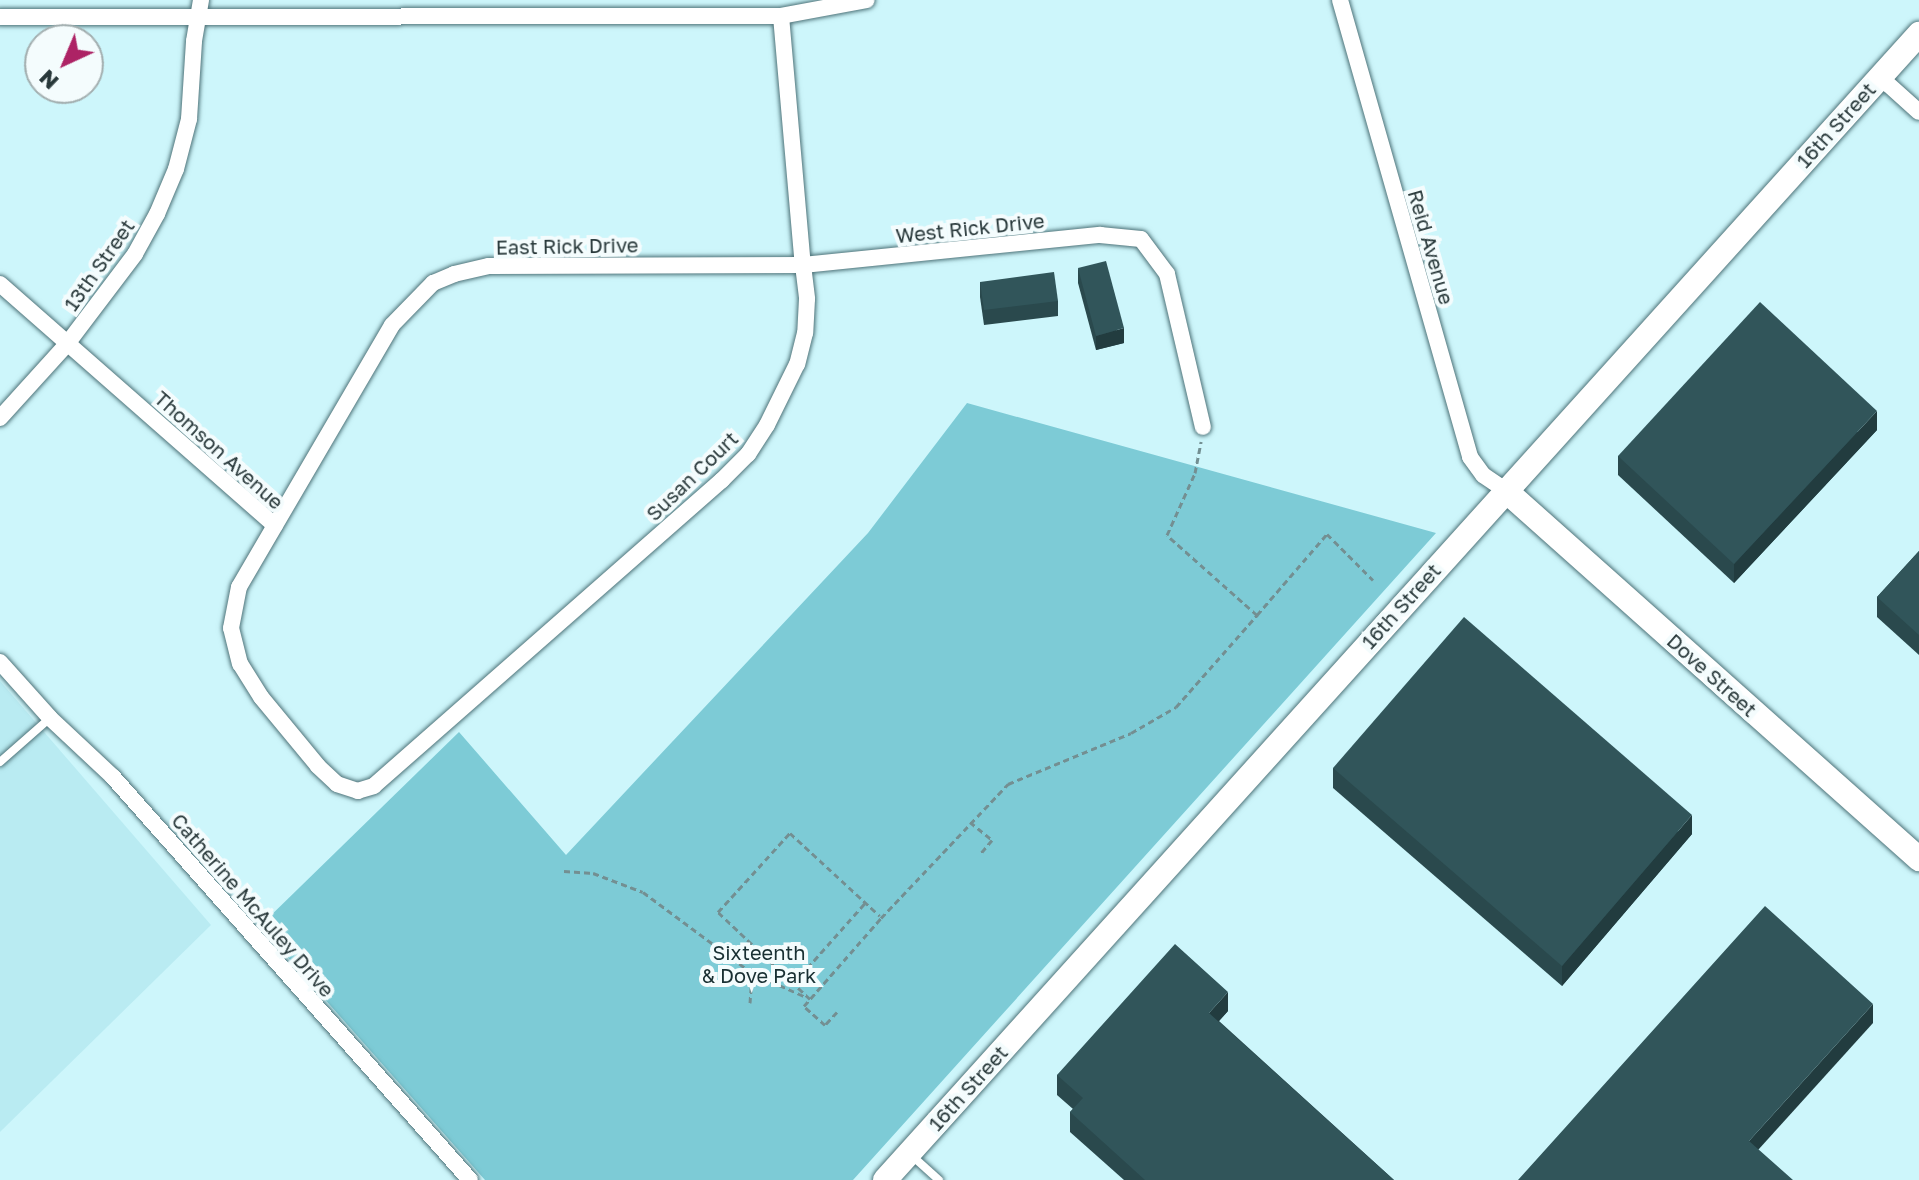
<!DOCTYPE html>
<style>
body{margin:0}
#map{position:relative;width:1919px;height:1180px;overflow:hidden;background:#cdf6fb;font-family:"Golos Text",sans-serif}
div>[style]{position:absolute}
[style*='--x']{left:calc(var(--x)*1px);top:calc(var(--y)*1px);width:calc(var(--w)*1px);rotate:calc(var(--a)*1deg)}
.built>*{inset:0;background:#b9ebf2}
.green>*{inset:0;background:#7dcbd6}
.path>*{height:3px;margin-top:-1.5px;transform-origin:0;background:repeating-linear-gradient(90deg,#738f92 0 6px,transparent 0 10px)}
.roads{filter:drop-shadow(0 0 2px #4e7379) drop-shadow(0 0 2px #4e7379)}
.lane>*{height:8px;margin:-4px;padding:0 4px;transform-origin:4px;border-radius:4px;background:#fff}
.street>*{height:16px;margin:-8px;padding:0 8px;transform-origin:8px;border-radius:8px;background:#fff}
.secondary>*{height:24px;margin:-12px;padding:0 12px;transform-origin:12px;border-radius:12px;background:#fff}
.wall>*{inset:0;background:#2a494d}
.shaded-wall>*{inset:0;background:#223c3f}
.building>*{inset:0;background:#31555a}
span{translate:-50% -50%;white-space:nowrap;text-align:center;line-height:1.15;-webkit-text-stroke:8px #f4fcfd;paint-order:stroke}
.street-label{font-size:20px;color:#28383a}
.park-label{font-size:20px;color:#193033}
.north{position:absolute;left:24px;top:24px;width:80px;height:80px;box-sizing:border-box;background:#f4fcfd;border:2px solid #a2aeaf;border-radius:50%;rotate:224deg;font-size:22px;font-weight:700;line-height:32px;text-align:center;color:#28383a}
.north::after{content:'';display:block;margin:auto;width:28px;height:36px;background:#ad2365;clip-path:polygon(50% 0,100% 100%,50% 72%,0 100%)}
</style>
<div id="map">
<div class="built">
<div style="clip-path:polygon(0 681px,211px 925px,0 1132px)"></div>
</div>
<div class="green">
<div style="clip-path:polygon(967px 403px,1436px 533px,853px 1180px,485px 1180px,260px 926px,459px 732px,566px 855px,868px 533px)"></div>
</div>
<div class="path">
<div style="--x:1257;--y:615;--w:107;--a:-49.2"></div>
<div style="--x:1327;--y:534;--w:65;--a:45"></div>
<div style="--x:970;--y:822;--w:28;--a:39"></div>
<div style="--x:992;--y:840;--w:17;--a:130"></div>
<div style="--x:564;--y:871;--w:29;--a:4"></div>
<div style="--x:593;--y:873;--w:53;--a:20.8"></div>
<div style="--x:643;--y:892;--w:136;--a:36.6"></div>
<div style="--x:752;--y:973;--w:59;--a:24"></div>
<div style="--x:794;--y:983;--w:107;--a:-48.4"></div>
<div style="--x:810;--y:999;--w:127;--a:-136.6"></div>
<div style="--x:718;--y:912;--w:107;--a:-47.7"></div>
<div style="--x:790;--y:833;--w:122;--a:42.7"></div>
<div style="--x:750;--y:1003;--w:30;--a:-86"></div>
<div style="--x:837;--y:1012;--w:18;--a:133"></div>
<div style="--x:825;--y:1025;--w:28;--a:-138"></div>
<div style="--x:804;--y:1006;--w:117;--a:-48.8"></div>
<div style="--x:881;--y:918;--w:185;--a:-46.5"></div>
<div style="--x:1008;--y:784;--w:133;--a:-22.5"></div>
<div style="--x:1131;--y:733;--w:52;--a:-30"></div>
<div style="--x:1176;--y:707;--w:123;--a:-48.6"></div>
<div style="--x:1257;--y:615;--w:120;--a:-138.4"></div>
<div style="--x:1167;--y:535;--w:68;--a:-65.7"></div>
<div style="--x:1195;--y:473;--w:32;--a:-79"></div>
</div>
<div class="roads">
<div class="lane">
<div style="--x:0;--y:762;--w:67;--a:-41.3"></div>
<div style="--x:910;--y:1154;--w:39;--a:42"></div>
</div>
<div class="street">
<div style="--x:1340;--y:0;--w:475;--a:74.1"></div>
<div style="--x:1470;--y:457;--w:22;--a:54"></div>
<div style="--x:1483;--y:475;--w:27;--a:34"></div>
<div style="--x:781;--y:16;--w:250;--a:85"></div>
<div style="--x:803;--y:265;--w:34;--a:83"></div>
<div style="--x:807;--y:299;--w:34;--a:93"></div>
<div style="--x:805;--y:333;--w:32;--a:104"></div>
<div style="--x:797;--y:364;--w:68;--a:116.2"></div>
<div style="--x:767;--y:425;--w:35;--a:123"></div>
<div style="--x:748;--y:454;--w:37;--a:135"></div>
<div style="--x:722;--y:480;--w:463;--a:138.7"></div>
<div style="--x:374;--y:786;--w:17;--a:163"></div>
<div style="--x:358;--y:791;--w:22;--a:-162"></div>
<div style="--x:337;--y:784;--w:26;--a:-137"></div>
<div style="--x:318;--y:766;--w:89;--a:-129.6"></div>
<div style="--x:261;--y:697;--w:39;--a:-122"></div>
<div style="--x:240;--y:664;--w:37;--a:-104"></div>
<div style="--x:231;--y:628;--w:42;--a:-79"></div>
<div style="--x:239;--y:587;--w:303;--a:-59.7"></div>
<div style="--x:392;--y:325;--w:59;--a:-45.7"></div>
<div style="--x:433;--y:283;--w:23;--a:-23"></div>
<div style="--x:454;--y:274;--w:36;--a:-13"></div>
<div style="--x:489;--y:266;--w:314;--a:-0.2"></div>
<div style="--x:803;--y:265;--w:299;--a:-5.8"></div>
<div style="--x:1100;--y:235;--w:41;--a:5.6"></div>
<div style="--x:1141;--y:239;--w:44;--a:53.4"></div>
<div style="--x:1167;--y:274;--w:157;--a:76.8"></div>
<div style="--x:0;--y:17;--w:781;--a:-0.07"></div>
<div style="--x:781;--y:16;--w:87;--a:-10.5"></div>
<div style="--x:1880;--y:77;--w:52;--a:41.9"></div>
<div style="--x:0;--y:284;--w:366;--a:41.3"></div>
<div style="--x:0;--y:418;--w:100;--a:-47.8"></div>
<div style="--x:67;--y:344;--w:113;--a:-52.9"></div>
<div style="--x:135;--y:254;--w:46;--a:-61.2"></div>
<div style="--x:157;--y:214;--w:49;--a:-67.1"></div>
<div style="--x:176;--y:169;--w:52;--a:-75.4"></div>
<div style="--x:189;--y:119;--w:78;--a:-86.3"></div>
<div style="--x:194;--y:41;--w:42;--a:-80.3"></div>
<div style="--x:0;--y:662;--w:75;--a:48.2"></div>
<div style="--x:50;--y:718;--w:86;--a:43.1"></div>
<div style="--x:113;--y:777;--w:538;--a:48.46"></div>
</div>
<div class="secondary">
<div style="--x:1505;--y:490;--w:555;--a:41.71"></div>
<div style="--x:885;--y:1180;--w:1544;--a:-47.94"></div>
</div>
</div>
<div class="wall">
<div style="clip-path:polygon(1078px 268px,1124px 343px,1096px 350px,1078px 283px)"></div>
<div style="clip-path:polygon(980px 282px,1058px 301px,1058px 316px,984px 325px,980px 297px)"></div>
<div style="clip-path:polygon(1877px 430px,1734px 583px,1618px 475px,1618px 456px)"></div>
<div style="clip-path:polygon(1919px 551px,1919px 655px,1877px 617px,1877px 597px)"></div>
<div style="clip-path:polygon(1333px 768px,1692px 834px,1562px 986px,1333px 788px)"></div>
<div style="clip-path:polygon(1228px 1011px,1219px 1021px,1394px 1180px,1124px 1180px,1070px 1132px,1070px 1112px,1073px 1109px,1057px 1095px,1057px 1075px)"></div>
</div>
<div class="shaded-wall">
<div style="clip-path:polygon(1124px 328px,1124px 343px,1096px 350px,1096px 336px)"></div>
<div style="clip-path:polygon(1877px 411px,1877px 430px,1734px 583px,1734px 564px)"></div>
<div style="clip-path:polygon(1692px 815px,1692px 834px,1562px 986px,1562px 966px)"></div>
<div style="clip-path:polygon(1228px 992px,1228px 1011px,1209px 1032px,1209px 1013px)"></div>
<div style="clip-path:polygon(1873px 1004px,1873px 1023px,1749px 1160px,1749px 1141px)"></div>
</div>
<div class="building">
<div style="clip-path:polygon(1106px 261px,1124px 328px,1096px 336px,1078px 268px)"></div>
<div style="clip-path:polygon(1054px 272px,1058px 301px,984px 310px,980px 282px)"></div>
<div style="clip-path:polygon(1760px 302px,1877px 411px,1734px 564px,1618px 456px)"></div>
<div style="clip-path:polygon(1919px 551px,1919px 635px,1877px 597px)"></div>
<div style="clip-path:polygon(1464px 617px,1692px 815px,1562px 966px,1333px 768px)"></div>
<div style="clip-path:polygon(1765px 906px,1873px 1004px,1749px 1141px,1793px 1180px,1518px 1180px)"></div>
<div style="clip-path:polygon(1175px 944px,1228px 992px,1209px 1013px,1394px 1180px,1145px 1180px,1070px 1112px,1083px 1098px,1057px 1075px)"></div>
</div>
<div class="street-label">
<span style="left:1836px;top:125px;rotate:-48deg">16th Street</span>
<span style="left:970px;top:228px;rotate:-6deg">West Rick Drive</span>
<span style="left:567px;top:246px;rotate:-1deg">East Rick Drive</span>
<span style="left:1431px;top:247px;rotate:74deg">Reid Avenue</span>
<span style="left:99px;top:265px;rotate:-55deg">13th Street</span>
<span style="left:219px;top:450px;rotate:42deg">Thomson Avenue</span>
<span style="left:692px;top:476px;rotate:-44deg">Susan Court</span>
<span style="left:1401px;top:606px;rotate:-48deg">16th Street</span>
<span style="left:1712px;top:675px;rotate:42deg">Dove Street</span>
<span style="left:253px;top:905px;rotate:49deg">Catherine McAuley Drive</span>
<span style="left:968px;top:1088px;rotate:-48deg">16th Street</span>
</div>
<div class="park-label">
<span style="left:759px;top:964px">Sixteenth<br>&amp; Dove Park</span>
</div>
<div class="north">N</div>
</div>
